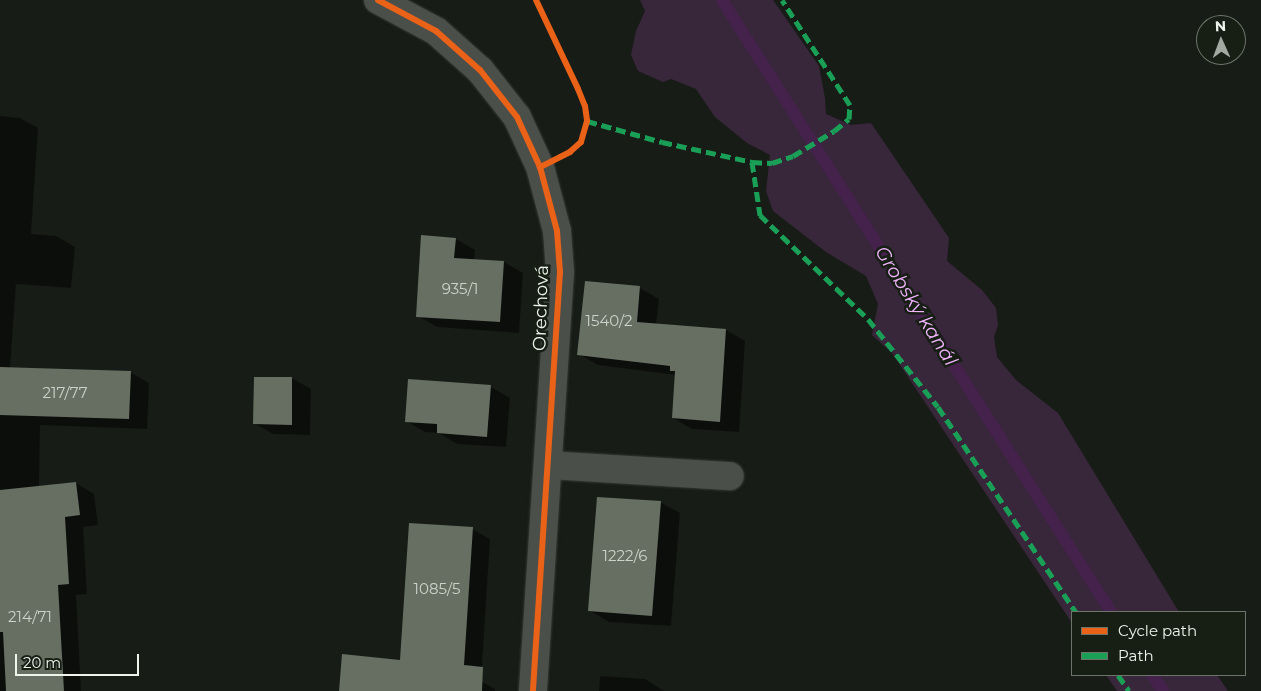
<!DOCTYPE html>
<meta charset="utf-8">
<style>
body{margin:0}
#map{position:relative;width:1261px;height:691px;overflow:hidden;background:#181c16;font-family:Montserrat,sans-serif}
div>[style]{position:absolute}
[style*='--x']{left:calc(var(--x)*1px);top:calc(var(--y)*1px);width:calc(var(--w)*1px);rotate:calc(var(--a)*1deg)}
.green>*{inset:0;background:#38263b}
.shadow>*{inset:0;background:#0007}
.stream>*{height:12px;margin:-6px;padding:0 6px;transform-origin:6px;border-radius:6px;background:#44224b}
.building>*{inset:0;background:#666f62}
.roads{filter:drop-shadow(0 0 1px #363934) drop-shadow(0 0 1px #363934)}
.street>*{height:28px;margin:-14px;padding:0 14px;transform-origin:14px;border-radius:14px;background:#4b4f4a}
.quiet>*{height:5px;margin-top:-2.5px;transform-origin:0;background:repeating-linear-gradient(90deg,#1a9f57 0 10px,transparent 0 15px)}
.cycleway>*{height:6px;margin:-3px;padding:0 3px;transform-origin:3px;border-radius:3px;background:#ea6118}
span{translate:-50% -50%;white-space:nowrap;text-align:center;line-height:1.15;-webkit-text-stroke:5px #171e14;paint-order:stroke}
.number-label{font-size:15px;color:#ccd3ca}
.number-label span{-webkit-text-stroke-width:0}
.street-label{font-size:18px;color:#eef4ec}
.water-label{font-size:19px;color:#f1b4fe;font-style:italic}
.legend{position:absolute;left:1071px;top:611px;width:175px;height:65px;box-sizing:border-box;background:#171e14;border:1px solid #6d746a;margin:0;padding:6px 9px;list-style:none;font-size:15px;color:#eef4ec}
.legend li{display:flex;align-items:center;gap:10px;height:25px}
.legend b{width:25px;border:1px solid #6d746a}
.north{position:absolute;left:1196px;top:15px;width:50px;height:50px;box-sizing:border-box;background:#171e14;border:1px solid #6d746a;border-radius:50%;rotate:358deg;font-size:14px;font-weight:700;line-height:20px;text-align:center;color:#eef4ec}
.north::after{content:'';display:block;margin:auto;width:18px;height:22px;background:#a3a8a1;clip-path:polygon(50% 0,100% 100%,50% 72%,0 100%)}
.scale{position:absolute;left:15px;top:654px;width:124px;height:22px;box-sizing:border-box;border:2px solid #eef4ec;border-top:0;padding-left:6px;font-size:15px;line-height:18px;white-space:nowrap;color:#eef4ec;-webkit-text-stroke:4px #171e14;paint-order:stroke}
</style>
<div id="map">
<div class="green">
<div style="clip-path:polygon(640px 0,773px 0,819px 66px,825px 98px,826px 114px,851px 125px,871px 123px,949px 238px,947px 261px,982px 290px,996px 308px,998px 325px,994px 337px,997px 357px,1016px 380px,1058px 413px,1179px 612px,1072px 612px,1072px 623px,892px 353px,872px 335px,878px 304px,866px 276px,826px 252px,773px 211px,766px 191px,770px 155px,747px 143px,715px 117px,696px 89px,671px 79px,663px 82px,638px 71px,631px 55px,636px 31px,645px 11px)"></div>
<div style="clip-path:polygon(1106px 675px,1217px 675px,1228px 691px,1117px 691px)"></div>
</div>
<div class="shadow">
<div style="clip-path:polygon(0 116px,20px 118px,38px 128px,31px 234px,56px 236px,75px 247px,71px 288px,16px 284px,10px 368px,130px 372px,149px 383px,147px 429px,40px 425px,39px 487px,76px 483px,94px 494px,98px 525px,83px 527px,87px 594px,76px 595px,81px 691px,0 691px)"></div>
<div style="clip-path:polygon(456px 239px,475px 250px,474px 260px,504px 262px,523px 273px,519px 333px,437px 327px,418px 316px)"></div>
<div style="clip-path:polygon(640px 288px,659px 299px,656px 325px,726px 330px,745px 341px,739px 432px,692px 429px,673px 418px,676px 375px,598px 365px,579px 354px)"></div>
<div style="clip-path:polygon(292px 378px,311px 389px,310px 435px,273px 434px,254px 423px)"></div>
<div style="clip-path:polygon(409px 381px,491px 387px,510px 398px,506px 447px,457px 444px,439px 433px,425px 432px,406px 421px)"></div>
<div style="clip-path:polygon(660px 502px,680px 513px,671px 626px,609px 622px,590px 611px)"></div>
<div style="clip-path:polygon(472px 529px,490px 539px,481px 681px,495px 689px,495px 691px,340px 691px,401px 661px)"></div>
<div style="clip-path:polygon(600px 676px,645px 679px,664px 691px,599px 691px)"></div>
</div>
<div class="stream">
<div style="--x:722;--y:0;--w:725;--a:57.56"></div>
<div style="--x:1152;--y:675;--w:19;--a:55"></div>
</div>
<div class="building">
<div style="clip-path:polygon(421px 235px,456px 238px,454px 258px,504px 261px,500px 322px,416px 317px)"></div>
<div style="clip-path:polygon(585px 281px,640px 286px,637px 322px,726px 329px,720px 422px,672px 418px,675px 371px,670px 371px,670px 366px,577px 355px)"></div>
<div style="clip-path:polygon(0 367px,131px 371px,129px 419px,0 415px)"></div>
<div style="clip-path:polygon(254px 377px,292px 377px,292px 425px,253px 424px)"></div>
<div style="clip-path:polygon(408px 379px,491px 385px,487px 437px,437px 433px,437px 424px,405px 422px)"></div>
<div style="clip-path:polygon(76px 482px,80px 515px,65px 517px,69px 584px,58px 585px,64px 691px,6px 691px,3px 632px,0 632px,0 490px)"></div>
<div style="clip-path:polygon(597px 497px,661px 501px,652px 616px,588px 611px)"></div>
<div style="clip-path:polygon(409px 523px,473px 527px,464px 665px,483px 667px,482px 691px,339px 691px,342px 654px,400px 660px)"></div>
</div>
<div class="roads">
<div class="street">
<div style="--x:378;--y:0;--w:66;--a:28.1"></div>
<div style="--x:436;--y:31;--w:59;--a:41.6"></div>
<div style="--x:480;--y:70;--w:60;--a:51.8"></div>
<div style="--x:517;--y:117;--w:55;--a:65.3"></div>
<div style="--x:540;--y:167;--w:66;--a:75.1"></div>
<div style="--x:557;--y:231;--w:41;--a:85.8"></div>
<div style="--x:560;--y:272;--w:420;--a:93.7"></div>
<div style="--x:548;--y:465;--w:182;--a:3.5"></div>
</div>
</div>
<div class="quiet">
<div style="--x:587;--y:121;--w:78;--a:15.6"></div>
<div style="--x:662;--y:142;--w:92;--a:12.5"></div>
<div style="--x:752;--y:162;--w:20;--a:3"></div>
<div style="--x:772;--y:163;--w:22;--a:-18"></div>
<div style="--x:793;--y:156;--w:48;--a:-31.4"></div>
<div style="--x:834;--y:131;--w:19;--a:-39"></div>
<div style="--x:849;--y:119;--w:14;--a:-86"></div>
<div style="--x:850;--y:105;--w:125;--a:-122.9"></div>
<div style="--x:752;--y:162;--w:54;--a:81.4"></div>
<div style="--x:760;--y:215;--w:150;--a:43.9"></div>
<div style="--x:868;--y:319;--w:112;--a:51.5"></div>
<div style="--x:938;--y:407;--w:247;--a:56.1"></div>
<div style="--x:1118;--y:675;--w:19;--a:55"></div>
</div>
<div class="cycleway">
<div style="--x:378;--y:0;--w:66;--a:28.1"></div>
<div style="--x:436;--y:31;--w:59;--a:41.6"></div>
<div style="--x:480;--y:70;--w:60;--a:51.8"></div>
<div style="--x:517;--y:117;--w:55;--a:65.3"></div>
<div style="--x:540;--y:167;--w:66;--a:75.1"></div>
<div style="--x:557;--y:231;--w:41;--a:85.8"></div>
<div style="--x:560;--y:272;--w:420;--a:93.7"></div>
<div style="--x:536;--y:0;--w:98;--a:64.7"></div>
<div style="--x:578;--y:89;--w:18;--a:68"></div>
<div style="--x:585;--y:106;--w:15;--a:82"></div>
<div style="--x:587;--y:121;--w:22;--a:106"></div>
<div style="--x:581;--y:142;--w:15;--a:138"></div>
<div style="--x:570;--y:152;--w:34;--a:153"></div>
</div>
<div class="number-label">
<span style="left:460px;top:289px">935/1</span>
<span style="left:609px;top:321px">1540/2</span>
<span style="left:65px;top:393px">217/77</span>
<span style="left:625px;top:556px">1222/6</span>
<span style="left:437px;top:589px">1085/5</span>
<span style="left:30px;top:617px">214/71</span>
</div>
<div class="street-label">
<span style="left:541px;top:308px;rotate:-88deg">Orechová</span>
</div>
<div class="water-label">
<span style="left:916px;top:306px;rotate:58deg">Grobský kanál</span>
</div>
<ul class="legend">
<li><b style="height:6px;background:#ea6118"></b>Cycle path</li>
<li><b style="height:6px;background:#1a9f57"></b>Path</li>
</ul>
<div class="north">N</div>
<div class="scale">20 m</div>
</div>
